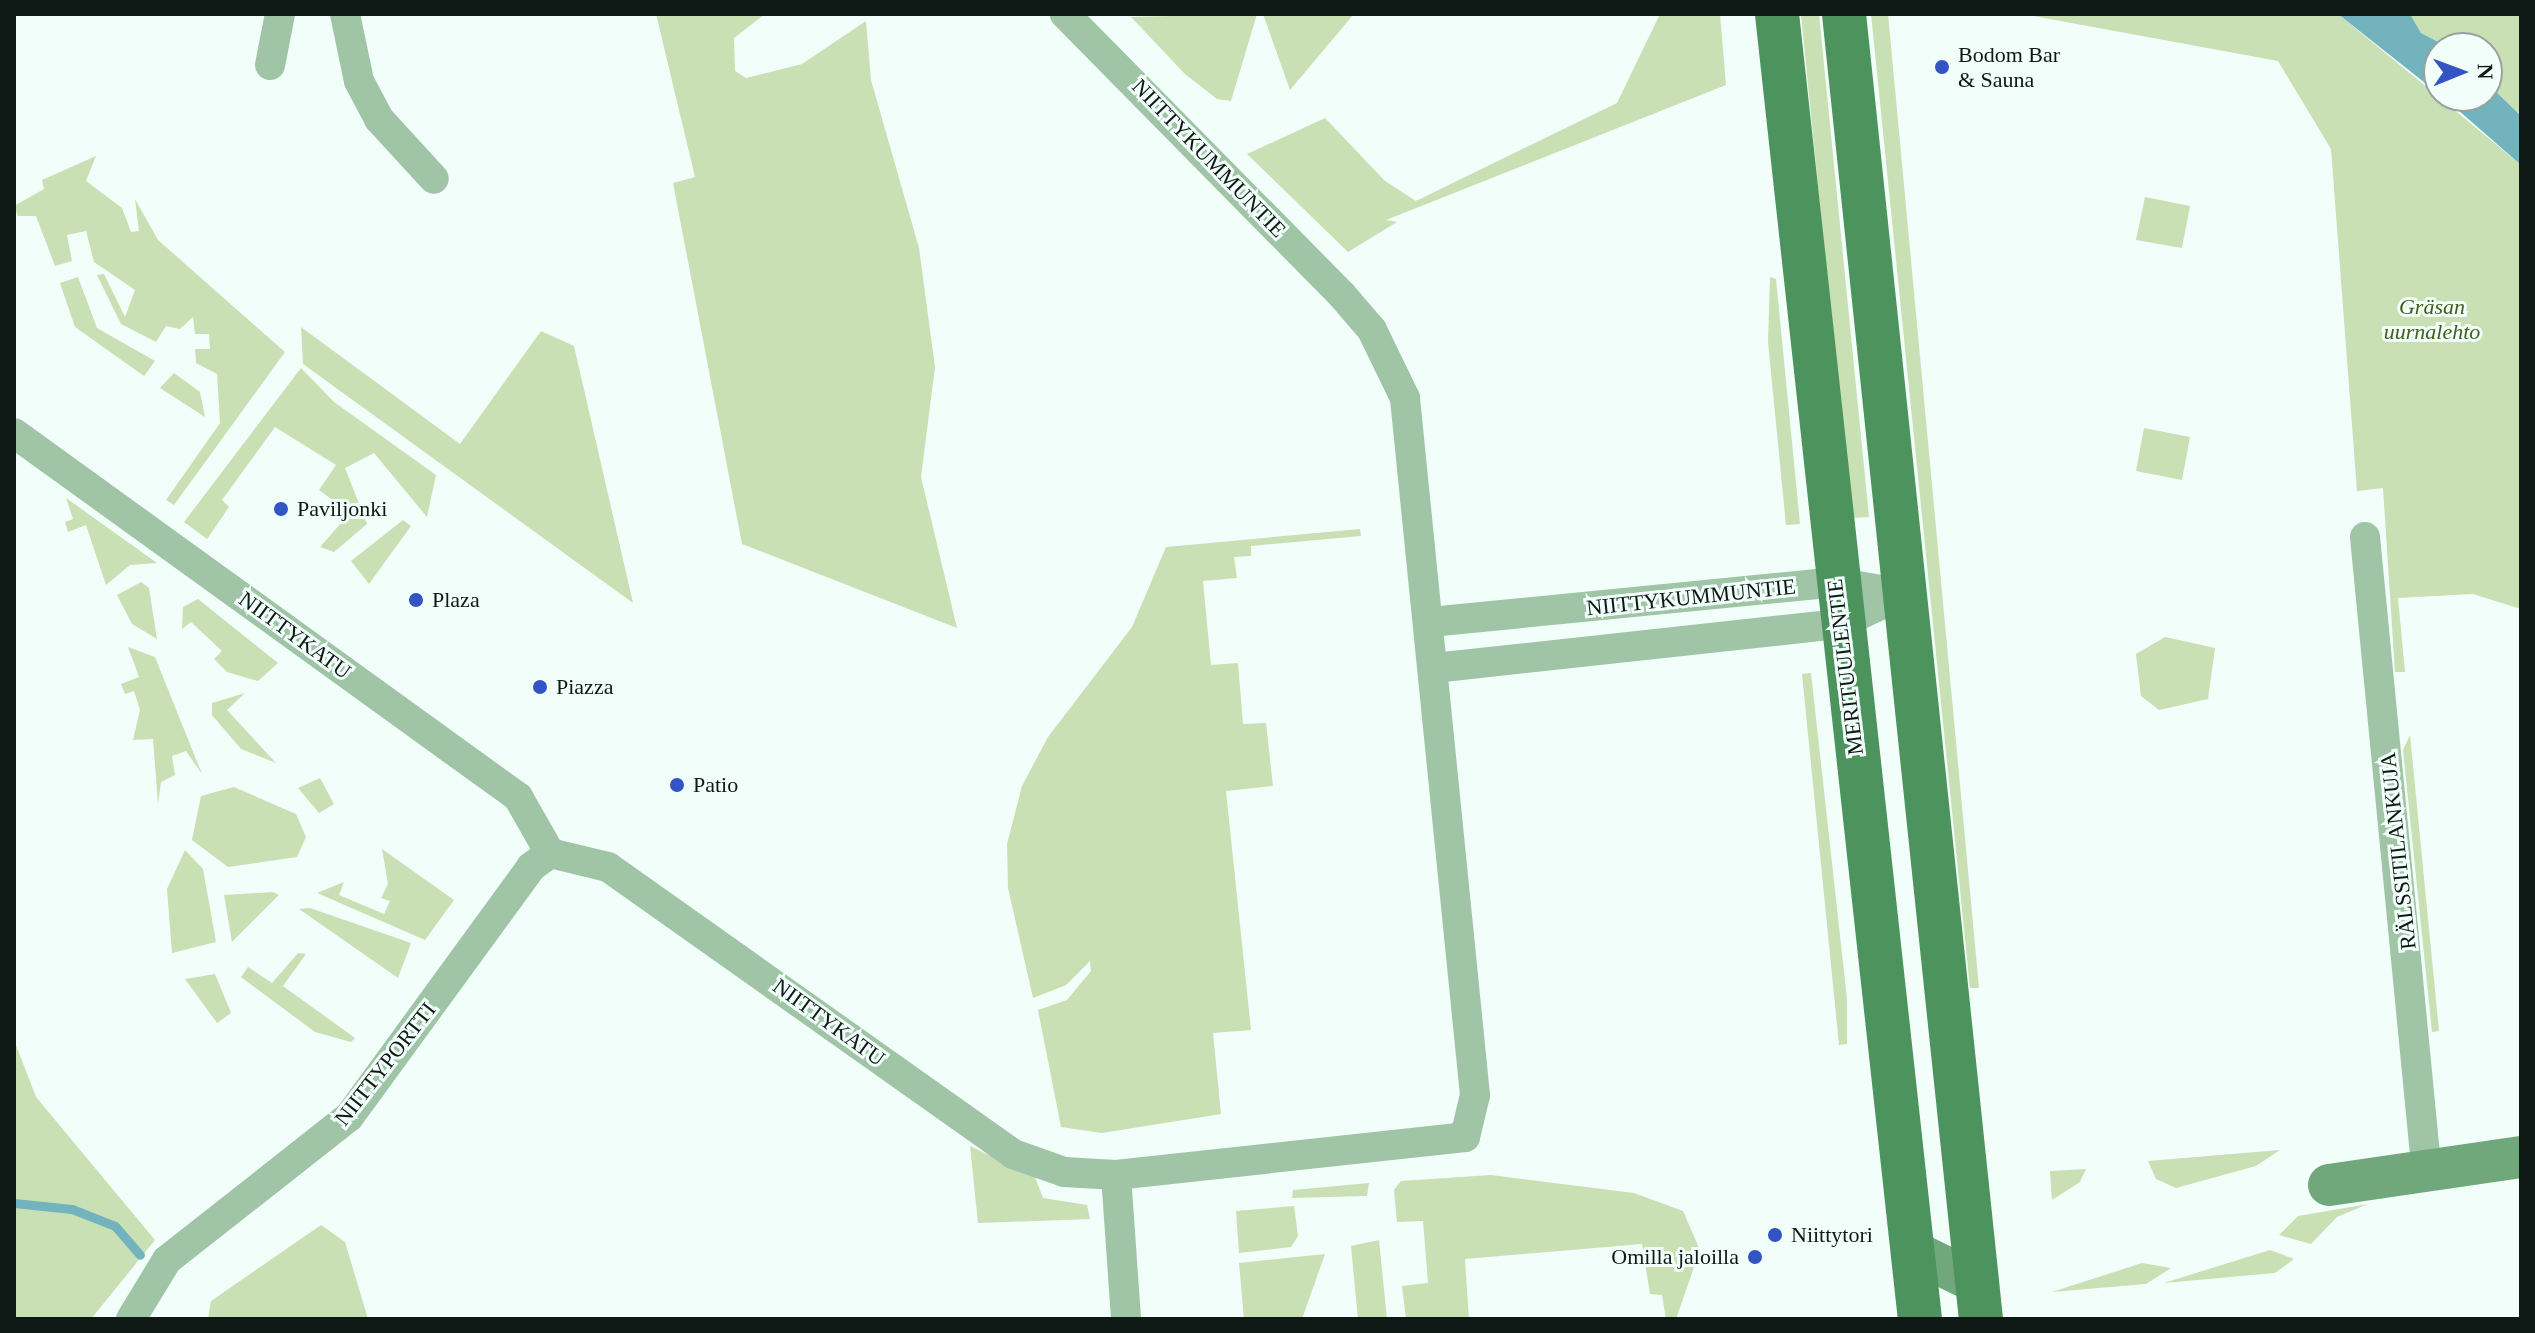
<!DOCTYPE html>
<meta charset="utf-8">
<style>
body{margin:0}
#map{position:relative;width:2535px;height:1333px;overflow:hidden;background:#f2fef9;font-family:"Times New Roman",serif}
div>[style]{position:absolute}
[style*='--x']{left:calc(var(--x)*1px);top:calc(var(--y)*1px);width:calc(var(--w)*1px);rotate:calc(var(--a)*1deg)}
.green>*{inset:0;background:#c8e0b4}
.water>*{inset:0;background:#72b3bd}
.stream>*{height:9px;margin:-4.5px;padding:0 4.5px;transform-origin:4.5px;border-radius:4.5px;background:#72b3bd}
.street>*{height:30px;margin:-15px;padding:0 15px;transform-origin:15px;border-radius:15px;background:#9fc4a6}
.secondary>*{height:42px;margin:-21px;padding:0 21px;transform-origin:21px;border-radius:21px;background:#70a87c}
.primary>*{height:44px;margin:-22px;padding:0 22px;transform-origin:22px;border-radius:22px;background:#4c935e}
.dots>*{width:22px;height:22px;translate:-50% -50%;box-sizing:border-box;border:4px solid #f2fef9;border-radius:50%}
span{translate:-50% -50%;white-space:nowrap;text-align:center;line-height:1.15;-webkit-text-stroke:6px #f2fef9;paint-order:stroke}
.poi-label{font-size:22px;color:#0e1915}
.left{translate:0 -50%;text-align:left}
.right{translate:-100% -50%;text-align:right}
.street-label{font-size:22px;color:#0e1915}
.park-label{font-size:22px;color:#405e1e;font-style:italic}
.frame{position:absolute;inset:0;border:16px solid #0e1915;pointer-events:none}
.north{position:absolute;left:2423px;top:32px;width:80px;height:80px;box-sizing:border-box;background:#f2fef9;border:2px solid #97a29e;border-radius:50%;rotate:89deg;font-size:22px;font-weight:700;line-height:32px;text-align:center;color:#0e1915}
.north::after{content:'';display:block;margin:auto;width:28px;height:36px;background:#3354c4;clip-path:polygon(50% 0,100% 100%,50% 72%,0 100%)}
</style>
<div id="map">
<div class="green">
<div style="clip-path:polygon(656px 14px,765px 14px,734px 38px,735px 71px,746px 78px,802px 64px,866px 21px,871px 80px,919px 248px,935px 367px,921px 477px,957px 628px,742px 544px,673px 183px,695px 177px)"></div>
<div style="clip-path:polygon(1257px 14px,1231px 101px,1217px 99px,1185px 74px,1131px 17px)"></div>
<div style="clip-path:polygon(1263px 14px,1354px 14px,1290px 90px)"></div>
<div style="clip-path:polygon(1660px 14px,1720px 14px,1726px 85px,1386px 220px,1397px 222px,1348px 252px,1247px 154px,1325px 118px,1385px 181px,1416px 201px,1617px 103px)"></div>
<div style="clip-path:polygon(1801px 14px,1819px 14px,1869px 517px,1851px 518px)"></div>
<div style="clip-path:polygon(1871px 14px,1888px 14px,1979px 988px,1970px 988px)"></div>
<div style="clip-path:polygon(2022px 14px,2338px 14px,2521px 165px,2521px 609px,2473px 594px,2398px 598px,2405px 672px,2395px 672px,2383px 488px,2357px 491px,2331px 149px,2278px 61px)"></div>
<div style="clip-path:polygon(2410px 14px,2521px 14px,2521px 116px,2487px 83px,2487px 48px,2450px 48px,2421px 33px)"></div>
<div style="clip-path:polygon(96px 156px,86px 181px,122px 208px,131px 232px,139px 231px,135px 199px,158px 240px,285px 352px,174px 505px,166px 500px,220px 423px,217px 374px,196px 363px,195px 349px,210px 349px,209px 334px,195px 334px,193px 317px,180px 329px,166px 326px,156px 342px,121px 324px,97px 275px,104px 274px,125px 317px,135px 290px,94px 262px,86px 231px,67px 235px,72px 261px,55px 266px,36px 216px,18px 216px,14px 206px,44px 189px,42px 180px)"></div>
<div style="clip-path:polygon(2145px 197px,2190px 206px,2182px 248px,2136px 240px)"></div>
<div style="clip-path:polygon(78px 277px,97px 328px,155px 361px,144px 376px,75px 327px,60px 283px)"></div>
<div style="clip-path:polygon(1770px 277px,1776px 279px,1800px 524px,1786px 525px,1768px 342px)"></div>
<div style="clip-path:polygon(301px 327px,460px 444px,541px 331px,574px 346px,633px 603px,303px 364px)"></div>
<div style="clip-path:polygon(301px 368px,334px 402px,436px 475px,427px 517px,374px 453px,345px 468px,367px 524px,334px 552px,320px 547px,350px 513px,319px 490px,336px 465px,275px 427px,222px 500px,229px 507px,207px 539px,184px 522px)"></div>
<div style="clip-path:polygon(174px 373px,200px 392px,205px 417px,160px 388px)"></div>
<div style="clip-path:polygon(2144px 428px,2190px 437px,2182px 480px,2136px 471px)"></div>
<div style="clip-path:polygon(66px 498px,157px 563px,130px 565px,106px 585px,86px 525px,68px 532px,65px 522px,73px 519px)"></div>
<div style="clip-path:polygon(403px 520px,411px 526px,369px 584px,351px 561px)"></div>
<div style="clip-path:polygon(1360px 529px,1361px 536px,1251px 546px,1251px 556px,1234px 557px,1237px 578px,1203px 581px,1211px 665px,1238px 663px,1243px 724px,1266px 723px,1273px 786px,1226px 791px,1251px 1030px,1213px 1033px,1221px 1114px,1102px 1133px,1061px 1127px,1038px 1010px,1067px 1000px,1091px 971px,1090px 961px,1066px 985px,1033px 998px,1008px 888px,1007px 844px,1022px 786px,1048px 737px,1132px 627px,1166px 547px)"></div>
<div style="clip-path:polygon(141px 582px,149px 588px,157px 639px,132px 624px,117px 595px)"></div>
<div style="clip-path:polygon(198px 599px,278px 663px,258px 681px,227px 672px,214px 659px,222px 651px,191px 622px,182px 629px,183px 607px)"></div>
<div style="clip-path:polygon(2165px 637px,2215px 648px,2208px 699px,2159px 710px,2141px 696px,2136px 654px)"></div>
<div style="clip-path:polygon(128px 647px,155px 657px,202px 774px,186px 751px,172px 756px,175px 775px,161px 782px,158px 804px,153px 739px,133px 740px,140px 710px,134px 691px,125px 694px,121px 684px,139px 677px)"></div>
<div style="clip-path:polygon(1811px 673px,1847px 999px,1847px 1044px,1839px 1045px,1802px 674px)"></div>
<div style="clip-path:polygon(245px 693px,227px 710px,276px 763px,241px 749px,212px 715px,212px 703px)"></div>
<div style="clip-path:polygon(2410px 735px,2439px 1031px,2432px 1032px,2403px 750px)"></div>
<div style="clip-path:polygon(320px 778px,334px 804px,319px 813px,298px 788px)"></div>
<div style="clip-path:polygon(234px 787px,296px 814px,306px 837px,297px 857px,228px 867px,192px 840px,201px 796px)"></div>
<div style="clip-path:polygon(382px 849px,454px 900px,425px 940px,317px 893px,344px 882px,339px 895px,384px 914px,390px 901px,381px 898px,388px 884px)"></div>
<div style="clip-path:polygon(185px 850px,203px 869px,216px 942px,172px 953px,167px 889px)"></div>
<div style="clip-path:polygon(224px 895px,273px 892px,279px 895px,232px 942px)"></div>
<div style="clip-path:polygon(310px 908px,411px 943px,398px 978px,299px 909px)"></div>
<div style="clip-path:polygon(298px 953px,306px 954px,283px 986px,355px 1038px,351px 1042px,315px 1032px,241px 977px,248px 967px,272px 983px)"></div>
<div style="clip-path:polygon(215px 974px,231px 1013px,217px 1023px,185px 979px)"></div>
<div style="clip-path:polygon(14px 1040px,36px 1097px,155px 1240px,91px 1319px,14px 1319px)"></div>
<div style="clip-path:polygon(970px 1146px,1035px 1177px,1043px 1198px,1087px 1205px,1090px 1219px,978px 1223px)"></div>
<div style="clip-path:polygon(2280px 1150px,2256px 1166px,2176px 1188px,2156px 1179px,2148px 1161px)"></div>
<div style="clip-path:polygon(2086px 1169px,2080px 1182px,2052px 1200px,2050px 1171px)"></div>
<div style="clip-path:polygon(1491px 1175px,1634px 1193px,1683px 1211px,1700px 1250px,1676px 1319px,1666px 1319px,1662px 1295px,1650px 1294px,1642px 1244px,1465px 1259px,1469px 1319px,1406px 1319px,1402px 1286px,1428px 1283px,1423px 1221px,1397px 1222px,1394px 1190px,1401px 1181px)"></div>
<div style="clip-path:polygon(1369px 1183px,1367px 1196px,1292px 1198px,1293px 1190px)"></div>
<div style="clip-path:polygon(2368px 1204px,2337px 1217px,2311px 1244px,2279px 1235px,2298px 1216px)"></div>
<div style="clip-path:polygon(1294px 1206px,1298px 1236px,1291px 1247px,1239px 1253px,1236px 1211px)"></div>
<div style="clip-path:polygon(321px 1225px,345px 1242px,368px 1319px,208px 1319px,211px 1301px)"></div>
<div style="clip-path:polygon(1379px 1240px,1387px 1319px,1358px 1319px,1351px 1246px)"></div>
<div style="clip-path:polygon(2270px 1250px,2294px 1259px,2275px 1273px,2164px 1283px)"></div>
<div style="clip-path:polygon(1325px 1254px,1302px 1319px,1244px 1319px,1239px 1263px)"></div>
<div style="clip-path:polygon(2142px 1263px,2171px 1268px,2146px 1284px,2052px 1292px)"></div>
</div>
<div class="water">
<div style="clip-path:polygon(2338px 14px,2410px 14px,2421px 33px,2450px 48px,2439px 48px,2439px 94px)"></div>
<div style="clip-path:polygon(2487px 83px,2521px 116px,2521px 165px,2442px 96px,2487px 96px)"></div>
</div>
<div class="stream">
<div style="--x:14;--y:1203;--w:58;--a:5.9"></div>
<div style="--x:72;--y:1209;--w:46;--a:21.6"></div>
<div style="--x:115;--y:1226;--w:38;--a:49"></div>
</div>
<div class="street">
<div style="--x:345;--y:14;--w:68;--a:78.2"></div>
<div style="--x:359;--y:81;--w:43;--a:62.2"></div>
<div style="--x:379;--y:119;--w:81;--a:47.5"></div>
<div style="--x:270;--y:65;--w:52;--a:-78.9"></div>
<div style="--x:14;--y:433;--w:622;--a:35.84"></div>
<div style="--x:518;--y:797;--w:64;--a:60.3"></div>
<div style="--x:550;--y:853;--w:60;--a:13.6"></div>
<div style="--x:608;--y:867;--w:496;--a:35.3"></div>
<div style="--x:1013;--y:1154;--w:54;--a:19.4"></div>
<div style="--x:1064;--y:1172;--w:52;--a:3.3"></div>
<div style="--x:1116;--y:1175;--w:351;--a:-6.2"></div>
<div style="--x:1465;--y:1137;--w:43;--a:-76.6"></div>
<div style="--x:1475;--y:1095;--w:701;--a:-95.74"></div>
<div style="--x:1405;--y:398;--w:76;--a:-115.9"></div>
<div style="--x:1372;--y:330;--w:46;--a:-130.6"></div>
<div style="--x:1342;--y:295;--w:395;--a:-134.6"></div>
<div style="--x:2365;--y:537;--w:631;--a:84.45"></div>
<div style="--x:1430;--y:622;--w:407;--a:-5.6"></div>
<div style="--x:1835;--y:582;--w:70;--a:9.9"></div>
<div style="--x:1434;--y:668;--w:408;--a:-6.2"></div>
<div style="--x:1840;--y:624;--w:71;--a:-25.1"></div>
<div style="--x:1116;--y:1175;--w:144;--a:86"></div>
<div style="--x:131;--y:1319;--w:69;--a:-58.6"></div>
<div style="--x:167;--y:1260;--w:231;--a:-38.2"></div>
<div style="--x:349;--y:1117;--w:309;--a:-53.9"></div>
<div style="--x:531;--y:867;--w:24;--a:-36"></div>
</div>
<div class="secondary">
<div style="--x:2329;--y:1185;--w:194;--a:-8.3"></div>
<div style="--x:1912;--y:1251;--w:73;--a:25.9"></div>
</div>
<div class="primary">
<div style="--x:1777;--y:14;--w:1313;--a:83.75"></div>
<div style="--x:1844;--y:14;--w:1312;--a:84.01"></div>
</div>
<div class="dots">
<div style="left:1942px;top:67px;background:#3354c4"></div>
<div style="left:281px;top:509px;background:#3354c4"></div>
<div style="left:416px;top:600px;background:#3354c4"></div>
<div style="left:540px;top:687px;background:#3354c4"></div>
<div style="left:677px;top:785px;background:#3354c4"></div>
<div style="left:1775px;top:1235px;background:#3354c4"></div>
<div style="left:1755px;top:1257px;background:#3354c4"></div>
</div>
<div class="poi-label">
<span class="left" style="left:1958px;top:67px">Bodom Bar<br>&amp; Sauna</span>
<span class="left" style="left:297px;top:509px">Paviljonki</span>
<span class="left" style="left:432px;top:600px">Plaza</span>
<span class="left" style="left:556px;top:687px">Piazza</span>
<span class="left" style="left:693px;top:785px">Patio</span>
<span class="left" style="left:1791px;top:1235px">Niittytori</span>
<span class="right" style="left:1739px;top:1257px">Omilla jaloilla</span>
</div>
<div class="street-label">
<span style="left:1209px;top:158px;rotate:46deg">NIITTYKUMMUNTIE</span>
<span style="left:1691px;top:597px;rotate:-6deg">NIITTYKUMMUNTIE</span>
<span style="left:295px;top:635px;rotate:36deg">NIITTYKATU</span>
<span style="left:1845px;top:667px;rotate:-97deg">MERITUULENTIE</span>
<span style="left:2398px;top:851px;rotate:-96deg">RÄLSSITILANKUJA</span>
<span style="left:829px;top:1022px;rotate:36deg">NIITTYKATU</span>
<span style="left:385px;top:1064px;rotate:-52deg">NIITTYPORTTI</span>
</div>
<div class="park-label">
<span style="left:2432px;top:319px">Gräsan<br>uurnalehto</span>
</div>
<div class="frame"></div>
<div class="north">N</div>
</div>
